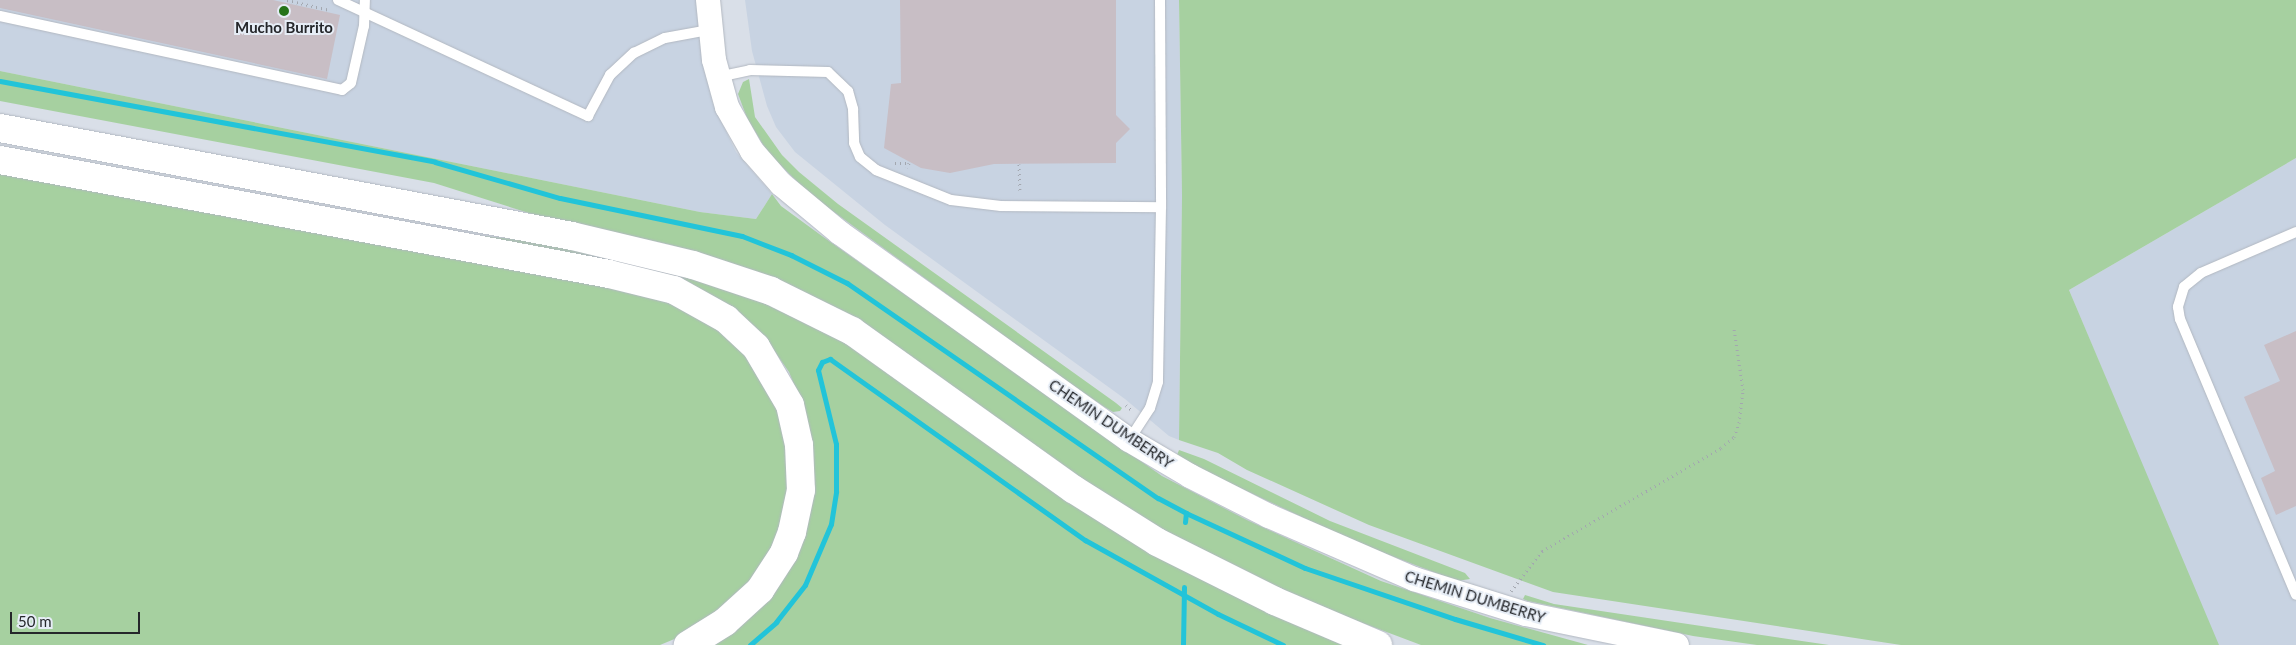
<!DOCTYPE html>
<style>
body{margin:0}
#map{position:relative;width:2296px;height:645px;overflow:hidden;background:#d9dfe8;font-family:Lato,sans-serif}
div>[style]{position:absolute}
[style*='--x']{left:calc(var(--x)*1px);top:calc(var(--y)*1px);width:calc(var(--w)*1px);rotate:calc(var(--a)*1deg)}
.built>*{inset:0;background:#c8d3e2}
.green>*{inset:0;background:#a6d0a0}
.stream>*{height:5px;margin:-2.5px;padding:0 2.5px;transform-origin:2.5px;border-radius:2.5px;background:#22c4d9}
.building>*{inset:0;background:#c8bec5}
.path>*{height:3px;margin-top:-1.5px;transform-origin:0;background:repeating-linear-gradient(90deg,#a3a7af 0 1px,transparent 0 5px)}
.roads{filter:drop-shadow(0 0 1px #b2b8c1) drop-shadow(0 0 1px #b2b8c1)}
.service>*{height:10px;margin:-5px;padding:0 5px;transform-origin:5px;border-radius:5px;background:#fff}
.tertiary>*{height:24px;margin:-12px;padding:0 12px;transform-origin:12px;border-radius:12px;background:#fff}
.motorway>*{height:28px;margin:-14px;padding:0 14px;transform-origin:14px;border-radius:14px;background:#fff}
.dots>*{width:14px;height:14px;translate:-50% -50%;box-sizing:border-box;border:2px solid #e6edf6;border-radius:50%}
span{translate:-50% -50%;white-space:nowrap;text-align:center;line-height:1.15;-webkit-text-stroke:4px #e6edf6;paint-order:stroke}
.poi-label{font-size:15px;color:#25272b;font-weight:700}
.street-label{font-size:15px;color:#25272b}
.scale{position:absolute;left:10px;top:612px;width:130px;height:22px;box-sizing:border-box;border:2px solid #25272b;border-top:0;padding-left:6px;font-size:15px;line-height:18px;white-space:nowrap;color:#25272b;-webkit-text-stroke:4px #e6edf6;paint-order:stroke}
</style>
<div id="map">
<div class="built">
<div style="clip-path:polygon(0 0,699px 0,707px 79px,713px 104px,736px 152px,772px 194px,756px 219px,700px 212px,0 71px)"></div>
<div style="clip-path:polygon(745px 0,1179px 0,1182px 196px,1179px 440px,1169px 436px,1125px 399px,885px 225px,795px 152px,776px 127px,767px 106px,752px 51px)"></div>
<div style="clip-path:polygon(2296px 158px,2296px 645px,2217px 645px,2069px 290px)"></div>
</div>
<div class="green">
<div style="clip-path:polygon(1179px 0,2296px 0,2296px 158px,2069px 290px,2219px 645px,1901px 645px,1553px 592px,1369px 525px,1247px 470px,1218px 453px,1179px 440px,1182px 196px)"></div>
<div style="clip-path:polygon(0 71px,700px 212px,756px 219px,772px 194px,781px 206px,822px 236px,1162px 476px,1247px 520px,1381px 581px,1490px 618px,1588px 645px,1421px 645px,1299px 599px,1179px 540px,1131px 512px,777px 279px,671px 245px,535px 215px,434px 183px,0 101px)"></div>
<div style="clip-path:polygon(749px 79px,755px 117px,782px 155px,799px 172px,838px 204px,1116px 403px,1122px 408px,1120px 411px,1113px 412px,1103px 406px,1059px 376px,812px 196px,768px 153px,747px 118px,738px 94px,743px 82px)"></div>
<div style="clip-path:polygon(0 172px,617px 288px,690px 306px,757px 363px,786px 427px,789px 499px,769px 555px,750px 583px,696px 630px,660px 645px,0 645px)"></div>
<div style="clip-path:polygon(454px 233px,559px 244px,753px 295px,826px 328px,1350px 645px,706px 645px,765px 598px,804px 409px,789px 372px,768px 342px,739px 313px)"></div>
<div style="clip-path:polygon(1179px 450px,1204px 459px,1330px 521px,1465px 573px,1470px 579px,1457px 581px,1355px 542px,1204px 471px,1177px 455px)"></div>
<div style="clip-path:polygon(1525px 595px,1554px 604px,1829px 645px,1757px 645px,1693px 636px,1528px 601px,1523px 599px)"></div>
</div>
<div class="stream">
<div style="--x:0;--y:81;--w:442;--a:10.5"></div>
<div style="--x:435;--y:162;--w:130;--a:16.1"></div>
<div style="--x:560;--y:198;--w:186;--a:11.8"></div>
<div style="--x:742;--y:236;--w:53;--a:21.2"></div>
<div style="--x:791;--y:255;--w:63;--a:26.6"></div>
<div style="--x:847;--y:283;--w:378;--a:34.7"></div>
<div style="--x:1158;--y:498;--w:32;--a:28"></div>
<div style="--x:1186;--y:513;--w:131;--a:24.8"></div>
<div style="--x:1305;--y:568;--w:158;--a:18.8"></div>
<div style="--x:1455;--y:619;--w:92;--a:16.5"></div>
<div style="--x:1185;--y:522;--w:9;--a:-84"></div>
<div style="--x:750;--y:645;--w:35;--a:-41"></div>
<div style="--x:776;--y:622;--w:47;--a:-51.9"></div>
<div style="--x:805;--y:585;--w:66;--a:-66.9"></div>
<div style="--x:831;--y:524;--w:33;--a:-81"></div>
<div style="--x:836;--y:491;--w:47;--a:-90"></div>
<div style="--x:836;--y:444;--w:76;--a:-103.7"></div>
<div style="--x:818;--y:370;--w:9;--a:-63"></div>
<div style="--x:822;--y:362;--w:9;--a:-21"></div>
<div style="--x:830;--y:359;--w:313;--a:35.4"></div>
<div style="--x:1085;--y:540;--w:152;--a:29.1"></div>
<div style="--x:1218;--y:614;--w:72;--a:25.5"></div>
<div style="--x:1183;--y:645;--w:58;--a:-89"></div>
</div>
<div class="building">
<div style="clip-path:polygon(0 0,273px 0,340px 15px,327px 79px,0 8px)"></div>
<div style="clip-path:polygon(900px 0,1116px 0,1116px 115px,1130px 129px,1116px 143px,1116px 163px,994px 164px,950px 173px,921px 168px,884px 148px,891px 84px,901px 83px)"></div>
<div style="clip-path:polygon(2296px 331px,2296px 506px,2276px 515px,2261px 478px,2275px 471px,2244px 397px,2280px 381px,2264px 345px)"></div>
</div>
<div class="path">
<div style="--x:287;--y:0;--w:44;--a:13.1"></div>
<div style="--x:895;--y:163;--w:14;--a:0"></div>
<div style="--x:909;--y:163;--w:5;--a:112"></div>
<div style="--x:1019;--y:164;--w:29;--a:88"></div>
<div style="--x:1126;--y:405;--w:9;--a:41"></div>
<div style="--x:1511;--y:591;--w:51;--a:-52.2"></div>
<div style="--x:1542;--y:551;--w:207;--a:-29.9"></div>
<div style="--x:1721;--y:448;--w:17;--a:-40"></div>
<div style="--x:1734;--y:437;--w:15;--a:-70"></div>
<div style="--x:1739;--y:423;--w:33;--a:-83"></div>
<div style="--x:1743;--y:390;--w:63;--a:-98.3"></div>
</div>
<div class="roads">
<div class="service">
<div style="--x:338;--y:0;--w:276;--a:24.9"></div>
<div style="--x:588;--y:116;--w:47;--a:-61.8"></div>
<div style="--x:610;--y:75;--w:33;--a:-43"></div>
<div style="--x:634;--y:53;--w:34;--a:-26"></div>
<div style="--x:665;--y:38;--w:45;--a:-10.3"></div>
<div style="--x:1160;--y:0;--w:207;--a:89.7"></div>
<div style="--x:0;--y:16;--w:350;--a:12.2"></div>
<div style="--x:342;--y:90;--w:11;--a:-38"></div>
<div style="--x:351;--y:83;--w:58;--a:-77.2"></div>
<div style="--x:364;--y:26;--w:26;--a:-88"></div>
<div style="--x:718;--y:77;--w:33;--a:-12"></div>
<div style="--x:750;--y:70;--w:78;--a:1.5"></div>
<div style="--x:828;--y:72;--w:28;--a:44"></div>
<div style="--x:848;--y:91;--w:19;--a:74"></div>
<div style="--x:853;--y:109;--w:34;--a:88"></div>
<div style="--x:854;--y:143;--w:15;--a:67"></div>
<div style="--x:860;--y:157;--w:21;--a:39"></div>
<div style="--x:876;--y:170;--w:81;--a:21.8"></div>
<div style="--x:951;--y:200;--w:50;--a:6.8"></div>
<div style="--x:1001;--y:206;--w:160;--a:0.4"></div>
<div style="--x:1161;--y:207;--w:175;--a:91"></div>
<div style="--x:1158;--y:382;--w:27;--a:107"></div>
<div style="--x:1150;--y:408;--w:38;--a:123"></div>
<div style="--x:2296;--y:232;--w:103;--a:156.7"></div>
<div style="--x:2201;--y:273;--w:22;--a:141"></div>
<div style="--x:2184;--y:287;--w:21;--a:107"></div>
<div style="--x:2178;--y:307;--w:12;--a:81"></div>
<div style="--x:2180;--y:319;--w:299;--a:67.2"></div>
</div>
<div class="tertiary">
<div style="--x:708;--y:0;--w:60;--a:84.3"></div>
<div style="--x:714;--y:60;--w:49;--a:74.5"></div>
<div style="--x:727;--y:107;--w:51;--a:60.4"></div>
<div style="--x:752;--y:151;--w:44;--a:48.7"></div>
<div style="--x:781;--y:184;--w:77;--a:39.7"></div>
<div style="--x:840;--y:233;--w:355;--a:35.6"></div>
<div style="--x:1129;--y:440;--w:71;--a:30.5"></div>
<div style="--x:1190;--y:476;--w:89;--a:26.9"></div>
<div style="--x:1269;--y:516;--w:158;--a:23.5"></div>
<div style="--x:1414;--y:579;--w:117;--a:17.4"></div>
<div style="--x:1526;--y:614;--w:154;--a:11.6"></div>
</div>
<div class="motorway">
<div style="--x:0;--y:128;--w:582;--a:10.69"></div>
<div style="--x:572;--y:236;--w:124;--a:13.5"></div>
<div style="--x:693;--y:265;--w:82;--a:18.4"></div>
<div style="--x:771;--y:291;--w:90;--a:26.3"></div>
<div style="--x:852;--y:331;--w:272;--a:35.6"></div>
<div style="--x:1073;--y:489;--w:99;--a:32.2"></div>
<div style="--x:1157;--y:542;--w:132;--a:26.6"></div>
<div style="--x:1275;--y:601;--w:112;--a:23.1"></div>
<div style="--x:0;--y:160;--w:620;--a:10.6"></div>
<div style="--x:609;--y:274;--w:67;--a:13.8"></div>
<div style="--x:674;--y:290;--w:60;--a:29.1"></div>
<div style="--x:726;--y:319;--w:41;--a:43"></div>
<div style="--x:756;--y:347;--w:67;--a:59.6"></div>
<div style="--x:790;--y:405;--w:41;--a:77.3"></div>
<div style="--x:799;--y:445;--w:45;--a:87.5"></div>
<div style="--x:801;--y:490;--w:43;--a:102.1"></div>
<div style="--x:792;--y:532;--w:22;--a:111"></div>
<div style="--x:784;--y:553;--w:44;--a:123"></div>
<div style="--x:760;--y:590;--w:47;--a:137.6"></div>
<div style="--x:725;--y:622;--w:44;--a:148.1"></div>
</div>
</div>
<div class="dots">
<div style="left:284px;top:11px;background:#257319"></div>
</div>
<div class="poi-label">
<span style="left:284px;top:28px">Mucho Burrito</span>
</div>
<div class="street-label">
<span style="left:1111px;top:424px;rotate:34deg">CHEMIN DUMBERRY</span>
<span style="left:1475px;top:597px;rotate:17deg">CHEMIN DUMBERRY</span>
</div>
<div class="scale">50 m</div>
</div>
